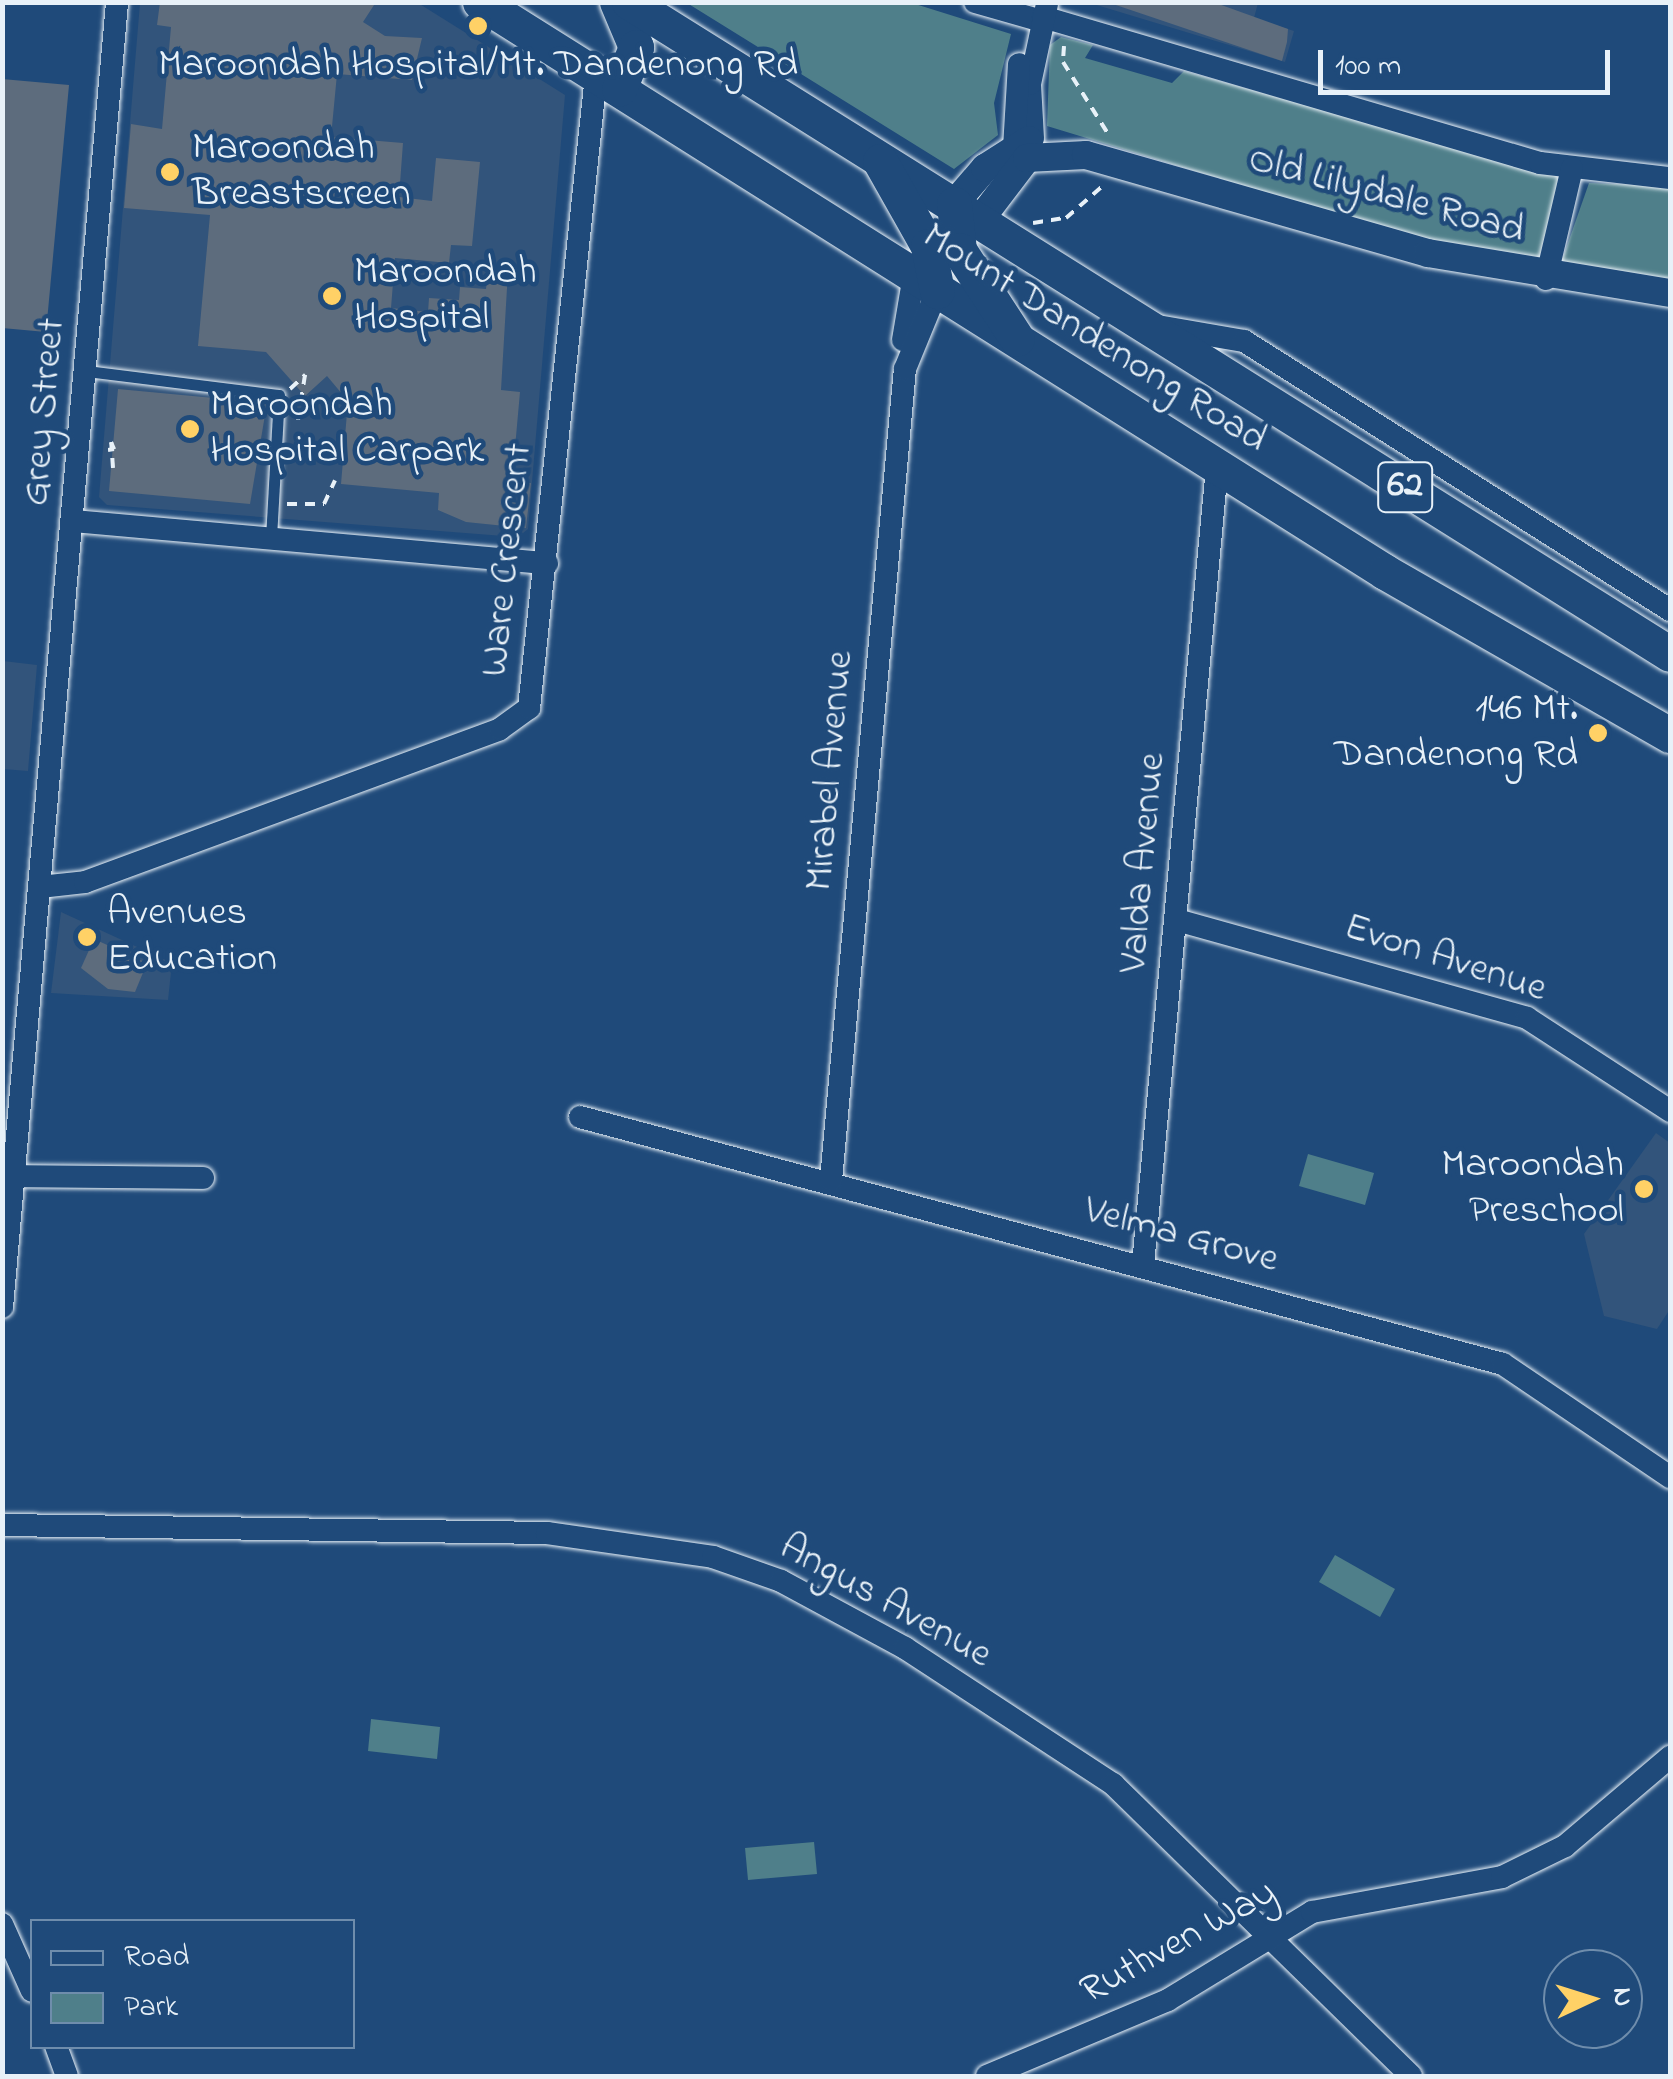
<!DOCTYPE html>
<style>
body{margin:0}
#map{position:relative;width:1673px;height:2079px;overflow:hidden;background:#1f4a7a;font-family:"Indie Flower",sans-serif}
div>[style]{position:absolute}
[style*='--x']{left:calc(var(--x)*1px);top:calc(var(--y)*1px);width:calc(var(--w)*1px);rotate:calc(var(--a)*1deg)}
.built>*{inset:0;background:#32547b}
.green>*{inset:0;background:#4f7f8a}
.building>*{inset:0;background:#5d6c7d}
.path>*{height:4px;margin-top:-2px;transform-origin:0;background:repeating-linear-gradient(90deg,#e8f1f8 0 10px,transparent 0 18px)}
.roads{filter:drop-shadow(0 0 2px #e8f1f8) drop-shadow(0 0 2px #e8f1f8)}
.service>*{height:11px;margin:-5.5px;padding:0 5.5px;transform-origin:5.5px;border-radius:5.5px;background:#1f4a7a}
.minor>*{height:22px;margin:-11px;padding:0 11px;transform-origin:11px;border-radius:11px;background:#1f4a7a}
.tertiary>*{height:28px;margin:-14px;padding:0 14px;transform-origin:14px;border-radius:14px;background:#1f4a7a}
.primary>*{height:35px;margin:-17.5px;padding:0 17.5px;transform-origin:17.5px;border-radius:17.5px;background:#1f4a7a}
.path-bridge>*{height:4px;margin-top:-2px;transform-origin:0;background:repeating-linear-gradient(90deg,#e8f1f8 0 10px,transparent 0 18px)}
.dots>*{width:28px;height:28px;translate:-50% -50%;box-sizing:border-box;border:5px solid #1f4a7a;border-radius:50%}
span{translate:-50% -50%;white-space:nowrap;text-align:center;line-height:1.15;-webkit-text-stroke:9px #1f4a7a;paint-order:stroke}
.shield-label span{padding:2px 8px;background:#1f4a7a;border:2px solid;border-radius:8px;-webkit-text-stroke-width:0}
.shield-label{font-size:38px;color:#e8f1f8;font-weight:700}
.poi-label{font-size:40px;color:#e8f1f8}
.left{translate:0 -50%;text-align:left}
.right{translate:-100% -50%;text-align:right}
.street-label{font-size:40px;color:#e8f1f8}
.frame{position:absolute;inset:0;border:5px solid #e8f1f8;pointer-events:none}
.legend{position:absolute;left:30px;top:1919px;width:325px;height:130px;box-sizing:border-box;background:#1f4a7a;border:2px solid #6f8dac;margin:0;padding:12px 18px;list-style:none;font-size:30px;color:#e8f1f8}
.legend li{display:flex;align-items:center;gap:20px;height:50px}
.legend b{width:50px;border:2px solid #6f8dac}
.north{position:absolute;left:1543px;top:1949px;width:100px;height:100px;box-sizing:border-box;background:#1f4a7a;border:2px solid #6f8dac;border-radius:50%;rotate:86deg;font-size:28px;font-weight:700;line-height:40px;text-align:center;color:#e8f1f8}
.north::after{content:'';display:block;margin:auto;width:35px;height:45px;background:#ffd166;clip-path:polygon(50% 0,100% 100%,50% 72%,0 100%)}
.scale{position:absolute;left:1318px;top:50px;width:292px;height:45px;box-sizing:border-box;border:5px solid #e8f1f8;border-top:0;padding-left:12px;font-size:30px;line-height:35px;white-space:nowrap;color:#e8f1f8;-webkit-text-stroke:8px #1f4a7a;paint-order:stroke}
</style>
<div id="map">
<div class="built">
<div style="clip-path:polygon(140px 3px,418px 3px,565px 95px,528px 529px,518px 537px,107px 505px,99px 497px)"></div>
<div style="clip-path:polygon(1090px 3px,1258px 3px,1254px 18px,1294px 31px,1285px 62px)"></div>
<div style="clip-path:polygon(3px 661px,37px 665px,28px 771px,3px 769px)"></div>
<div style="clip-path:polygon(61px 912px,172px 963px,168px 1000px,51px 993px)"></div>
<div style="clip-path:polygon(1656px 1133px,1670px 1143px,1670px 1309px,1657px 1329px,1604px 1316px,1584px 1234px)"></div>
</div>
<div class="green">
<div style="clip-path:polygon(687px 3px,912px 3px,1011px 34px,994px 103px,998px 135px,954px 169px)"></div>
<div style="clip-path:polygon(1061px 37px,1093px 45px,1085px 58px,1172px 83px,1184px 71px,1560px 177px,1538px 263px,1408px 236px,1047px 126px,1050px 45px)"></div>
<div style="clip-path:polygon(1589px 183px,1670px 186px,1670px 282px,1561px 263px)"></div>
<div style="clip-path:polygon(1308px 1154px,1374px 1173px,1365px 1205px,1299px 1186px)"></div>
<div style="clip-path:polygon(1335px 1555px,1395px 1589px,1380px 1617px,1319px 1582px)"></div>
<div style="clip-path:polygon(371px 1719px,440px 1727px,437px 1759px,368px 1751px)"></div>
<div style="clip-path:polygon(814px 1842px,817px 1874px,748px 1880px,745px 1848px)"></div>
</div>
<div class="building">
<div style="clip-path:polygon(160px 2px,376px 2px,363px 22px,385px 36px,422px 38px,412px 80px,337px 74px,331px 137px,403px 143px,399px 197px,432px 201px,436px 158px,480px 162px,472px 246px,451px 245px,449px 263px,395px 258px,391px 308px,428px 312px,429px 298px,459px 300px,460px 287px,486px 289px,488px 269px,508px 271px,501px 390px,520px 392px,512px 481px,531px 483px,526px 528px,466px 522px,438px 510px,439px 493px,341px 484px,348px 401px,327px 376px,305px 396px,266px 352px,198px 346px,210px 215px,124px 208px,131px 124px,162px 129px,171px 27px,157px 25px)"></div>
<div style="clip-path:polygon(1107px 2px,1213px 2px,1288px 29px,1287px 42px,1282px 61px)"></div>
<div style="clip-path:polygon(2px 79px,69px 85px,46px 332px,2px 328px)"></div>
<div style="clip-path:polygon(118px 389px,267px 403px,250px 504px,109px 491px)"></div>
<div style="clip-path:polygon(94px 939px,147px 963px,135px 992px,108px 989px,81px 968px)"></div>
</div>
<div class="path">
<div style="--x:1064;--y:46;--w:16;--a:94"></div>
<div style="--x:1063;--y:62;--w:89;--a:57.9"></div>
<div style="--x:1033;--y:223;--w:33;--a:-9"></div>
<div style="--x:1066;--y:218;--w:52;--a:-41.1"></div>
<div style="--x:290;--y:389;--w:21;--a:-43"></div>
<div style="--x:298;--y:420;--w:46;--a:-81.2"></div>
<div style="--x:113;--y:468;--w:26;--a:-94"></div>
<div style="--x:111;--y:442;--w:8;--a:67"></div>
<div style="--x:287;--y:504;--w:37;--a:0"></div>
<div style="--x:324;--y:504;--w:26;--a:-65"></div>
</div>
<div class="roads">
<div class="service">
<div style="--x:86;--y:371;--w:194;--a:7.1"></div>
<div style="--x:279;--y:395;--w:145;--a:93.2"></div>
</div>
<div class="minor">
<div style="--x:975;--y:2;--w:70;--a:15.8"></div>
<div style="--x:1043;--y:17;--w:518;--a:16.37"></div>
<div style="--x:1540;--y:163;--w:131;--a:6.6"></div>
<div style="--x:1033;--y:138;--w:54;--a:-93.2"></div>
<div style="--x:1030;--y:84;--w:82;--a:-78"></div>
<div style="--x:1014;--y:148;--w:84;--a:-86.6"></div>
<div style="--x:1546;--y:279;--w:114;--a:-76.8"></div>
<div style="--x:1157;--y:326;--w:88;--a:9.8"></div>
<div style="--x:1244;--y:341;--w:504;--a:32.27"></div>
<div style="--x:903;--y:340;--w:66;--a:-80.4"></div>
<div style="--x:73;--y:521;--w:476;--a:5.1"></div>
<div style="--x:40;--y:887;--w:45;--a:-6.3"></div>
<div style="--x:85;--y:882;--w:442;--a:-20.2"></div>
<div style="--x:500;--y:729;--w:36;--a:-36"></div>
<div style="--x:529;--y:708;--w:636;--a:-83.95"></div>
<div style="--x:1177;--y:920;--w:363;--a:15.6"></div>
<div style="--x:1527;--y:1018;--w:171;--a:33"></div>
<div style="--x:580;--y:1117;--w:955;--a:14.98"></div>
<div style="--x:1503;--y:1364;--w:202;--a:34.1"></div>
<div style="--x:13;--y:1176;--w:190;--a:0.6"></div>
<div style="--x:831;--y:1180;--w:814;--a:-84.79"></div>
<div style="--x:905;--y:369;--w:84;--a:-67.7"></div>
<div style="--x:1143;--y:1265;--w:801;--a:-84.7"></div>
<div style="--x:2;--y:1307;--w:1310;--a:-84.96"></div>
<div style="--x:2;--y:1525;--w:545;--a:0.84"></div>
<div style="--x:547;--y:1533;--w:168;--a:8.2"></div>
<div style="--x:713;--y:1557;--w:72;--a:19.4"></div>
<div style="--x:781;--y:1581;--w:141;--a:28.4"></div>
<div style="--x:905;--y:1648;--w:249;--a:33.2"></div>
<div style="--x:1113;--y:1784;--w:417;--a:44.4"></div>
<div style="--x:2;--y:1924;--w:73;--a:65.9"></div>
<div style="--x:56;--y:2046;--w:32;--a:70"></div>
<div style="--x:987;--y:2076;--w:196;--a:-22.8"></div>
<div style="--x:1168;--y:2000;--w:169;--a:-31.4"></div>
<div style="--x:1312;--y:1912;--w:193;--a:-10.4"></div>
<div style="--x:1502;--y:1877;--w:70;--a:-26.2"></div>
<div style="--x:1565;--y:1846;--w:138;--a:-40.3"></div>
</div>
<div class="tertiary">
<div style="--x:954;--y:204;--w:48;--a:-49.3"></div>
<div style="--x:985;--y:168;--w:52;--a:-32.5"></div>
<div style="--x:979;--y:221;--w:79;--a:-52.7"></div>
<div style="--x:1027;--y:158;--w:59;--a:-2.9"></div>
<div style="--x:1086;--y:155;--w:356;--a:16"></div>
<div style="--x:1428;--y:253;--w:245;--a:9.4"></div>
</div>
<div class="primary">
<div style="--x:480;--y:2;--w:1070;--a:32.2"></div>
<div style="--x:1385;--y:572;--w:328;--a:29.8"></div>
<div style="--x:617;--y:2;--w:49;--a:67.1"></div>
<div style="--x:636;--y:47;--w:45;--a:112"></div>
<div style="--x:629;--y:2;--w:1228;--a:32.06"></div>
<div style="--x:880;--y:161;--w:98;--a:60.5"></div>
<div style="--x:928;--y:246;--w:46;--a:78.7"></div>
<div style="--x:954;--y:204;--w:46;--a:83.8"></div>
<div style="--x:959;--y:250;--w:106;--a:56.9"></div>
</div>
</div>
<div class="path-bridge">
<div style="--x:108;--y:450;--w:6;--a:-9"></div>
</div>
<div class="dots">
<div style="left:478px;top:26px;background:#ffd166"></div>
<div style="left:170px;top:172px;background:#ffd166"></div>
<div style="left:332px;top:296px;background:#ffd166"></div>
<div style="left:190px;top:429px;background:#ffd166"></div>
<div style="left:1598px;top:733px;background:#ffd166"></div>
<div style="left:87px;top:937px;background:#ffd166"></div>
<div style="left:1644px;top:1189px;background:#ffd166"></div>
</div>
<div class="shield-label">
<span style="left:1405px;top:487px">62</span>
</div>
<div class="poi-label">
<span style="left:478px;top:66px">Maroondah Hospital/Mt. Dandenong Rd</span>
<span class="left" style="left:192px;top:172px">Maroondah<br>Breastscreen</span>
<span class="left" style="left:354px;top:296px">Maroondah<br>Hospital</span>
<span class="left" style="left:210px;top:429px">Maroondah<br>Hospital Carpark</span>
<span class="right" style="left:1578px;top:733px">146 Mt.<br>Dandenong Rd</span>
<span class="left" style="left:107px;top:937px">Avenues<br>Education</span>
<span class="right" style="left:1624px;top:1189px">Maroondah<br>Preschool</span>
</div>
<div class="street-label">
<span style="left:1386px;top:196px;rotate:15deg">Old Lilydale Road</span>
<span style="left:1094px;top:339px;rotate:32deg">Mount Dandenong Road</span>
<span style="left:45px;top:412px;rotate:-85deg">Grey Street</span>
<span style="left:508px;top:560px;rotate:-84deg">Ware Crescent</span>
<span style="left:831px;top:771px;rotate:-85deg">Mirabel Avenue</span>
<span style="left:1144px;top:863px;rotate:-85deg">Valda Avenue</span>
<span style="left:1445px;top:959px;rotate:18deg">Evon Avenue</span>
<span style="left:1181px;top:1236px;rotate:15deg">Velma Grove</span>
<span style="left:885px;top:1602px;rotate:29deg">Angus Avenue</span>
<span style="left:1179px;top:1943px;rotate:-29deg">Ruthven Way</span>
</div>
<div class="frame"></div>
<ul class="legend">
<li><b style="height:12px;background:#1f4a7a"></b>Road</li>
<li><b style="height:28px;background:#4f7f8a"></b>Park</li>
</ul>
<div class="north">N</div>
<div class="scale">100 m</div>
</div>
